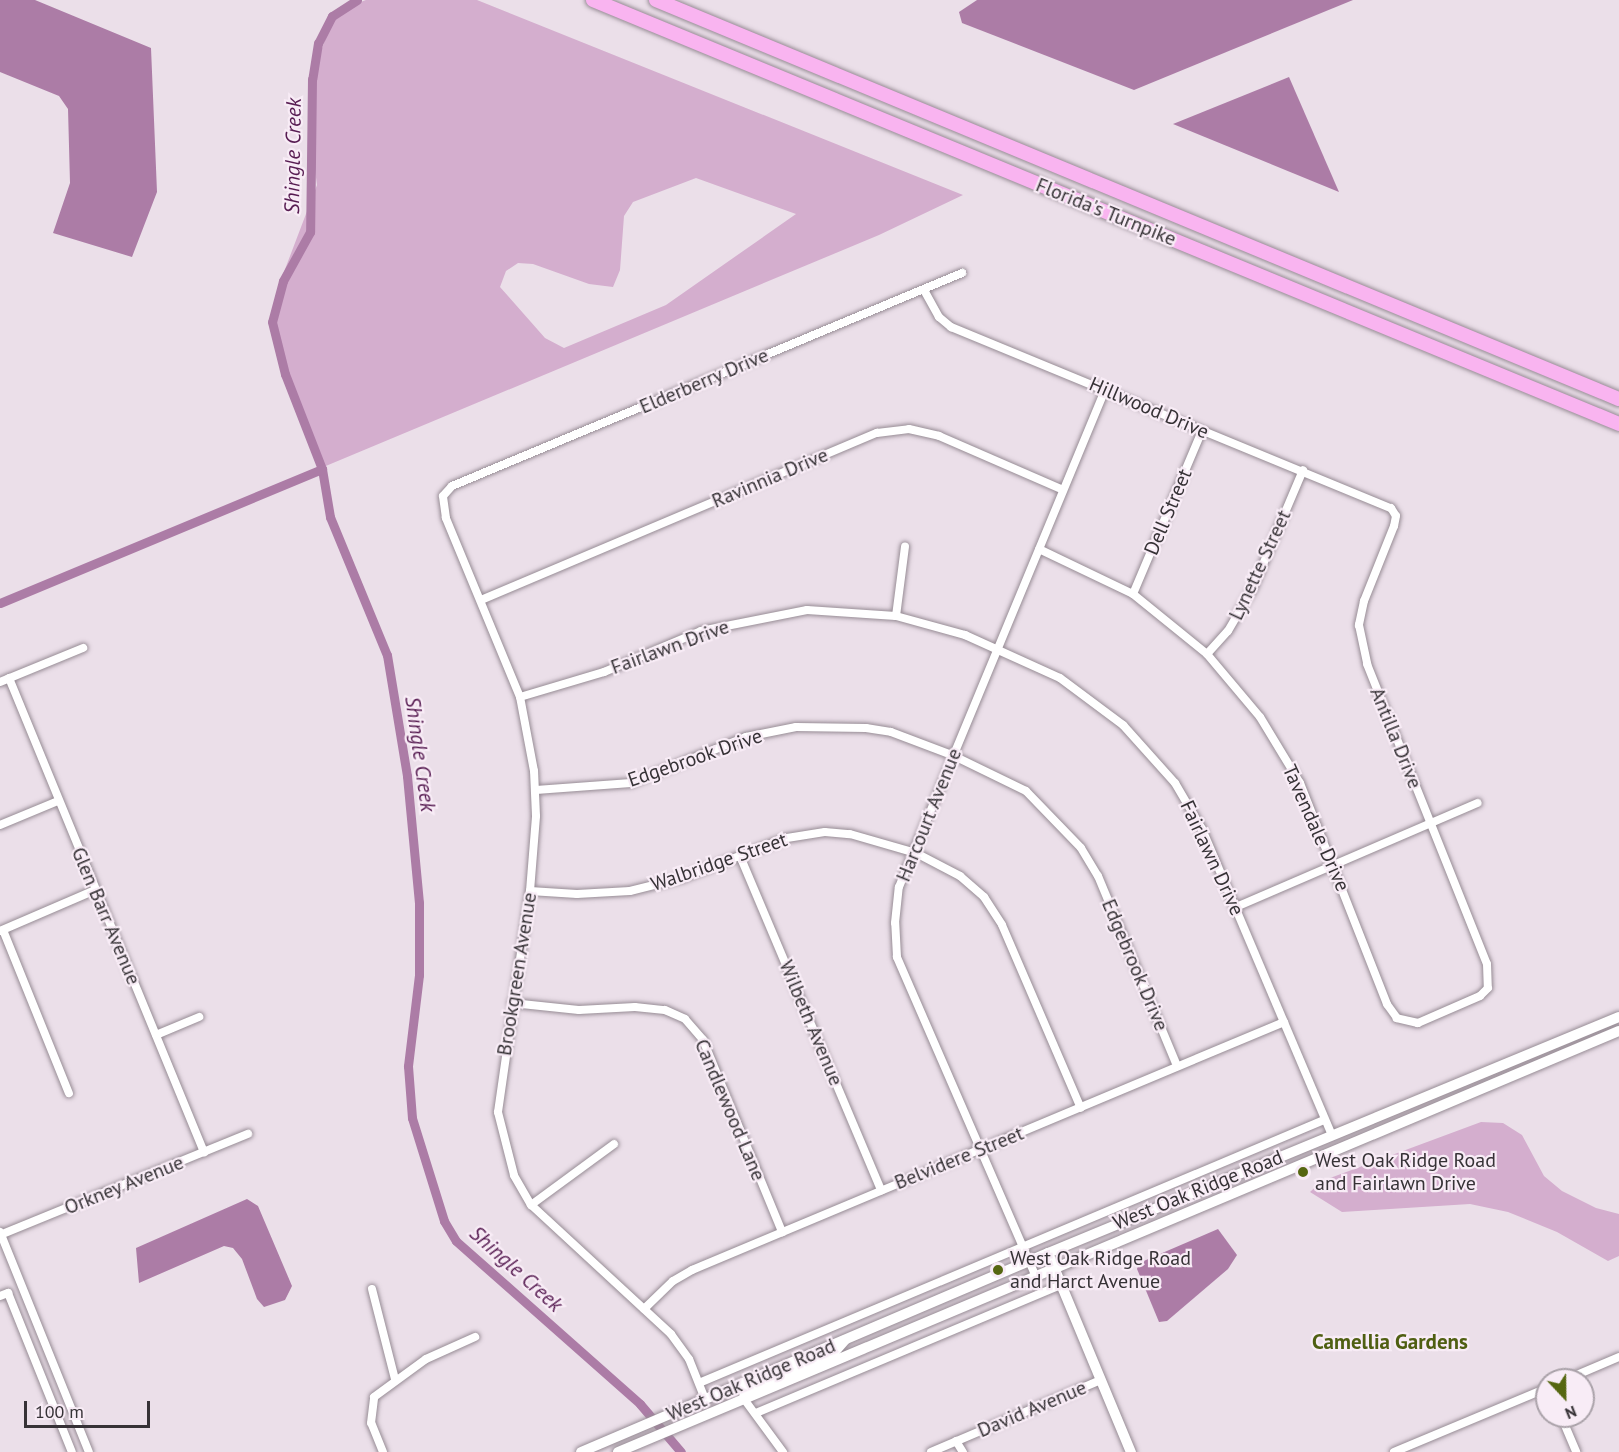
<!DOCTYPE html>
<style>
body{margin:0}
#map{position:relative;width:1619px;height:1452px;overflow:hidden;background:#ebdfe9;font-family:"PT Sans",sans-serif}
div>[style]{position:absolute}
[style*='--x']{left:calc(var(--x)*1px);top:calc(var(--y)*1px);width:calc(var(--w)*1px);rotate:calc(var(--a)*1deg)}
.green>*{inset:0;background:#d4aece}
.water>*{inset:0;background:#ac7ca6}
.canal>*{height:9px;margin:-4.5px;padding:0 4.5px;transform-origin:4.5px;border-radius:4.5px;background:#ac7ca6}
.roads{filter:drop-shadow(0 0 2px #978c95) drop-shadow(0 0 2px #978c95)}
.street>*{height:8px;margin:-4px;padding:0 4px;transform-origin:4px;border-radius:4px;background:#fff}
.secondary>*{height:10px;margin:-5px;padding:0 5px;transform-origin:5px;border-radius:5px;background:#fff}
.highway>*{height:14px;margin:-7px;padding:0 7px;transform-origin:7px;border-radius:7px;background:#f9b4f0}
.dots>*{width:16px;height:16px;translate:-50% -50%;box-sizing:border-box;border:3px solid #f8ecf6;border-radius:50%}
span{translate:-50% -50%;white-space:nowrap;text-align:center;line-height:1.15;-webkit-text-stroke:4.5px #f8ecf6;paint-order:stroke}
.street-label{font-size:20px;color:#363236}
.poi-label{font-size:20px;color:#363236}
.left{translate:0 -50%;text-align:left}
.water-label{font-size:21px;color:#571c52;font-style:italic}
.neighbourhood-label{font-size:21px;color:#4f5f12;font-weight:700}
.north{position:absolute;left:1535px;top:1368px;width:60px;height:60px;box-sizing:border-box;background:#f8ecf6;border:2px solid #aaa2a9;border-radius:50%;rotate:158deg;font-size:16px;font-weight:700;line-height:24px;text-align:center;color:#363236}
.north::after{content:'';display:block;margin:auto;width:21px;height:27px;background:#566711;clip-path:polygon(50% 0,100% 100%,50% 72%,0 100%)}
.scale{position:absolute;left:24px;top:1401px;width:126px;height:27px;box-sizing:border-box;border:3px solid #363236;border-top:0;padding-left:8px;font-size:18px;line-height:21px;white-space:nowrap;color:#363236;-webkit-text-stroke:4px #f8ecf6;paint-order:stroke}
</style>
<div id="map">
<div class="green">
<div style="clip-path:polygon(evenodd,366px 0,477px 0,963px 195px,879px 235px,321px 468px,279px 357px,274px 319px,279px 285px,317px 185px,309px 124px,316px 64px,336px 11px,366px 0,696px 178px,796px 214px,666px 305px,564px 348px,545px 338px,500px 287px,506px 271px,518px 263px,533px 264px,589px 284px,613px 287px,620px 270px,624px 216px,633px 202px,696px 178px)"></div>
<div style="clip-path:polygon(1481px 1122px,1503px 1123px,1522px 1135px,1544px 1176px,1562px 1191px,1596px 1208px,1619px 1214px,1619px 1256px,1608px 1261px,1557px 1232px,1508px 1212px,1470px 1204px,1342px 1212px,1310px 1192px,1322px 1181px)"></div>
</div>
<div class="water">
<div style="clip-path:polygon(0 0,35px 0,151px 48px,157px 192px,132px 257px,53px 233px,70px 183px,68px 109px,59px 96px,0 72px)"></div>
<div style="clip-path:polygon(977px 0,1353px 0,1134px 90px,962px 23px,959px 12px)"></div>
<div style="clip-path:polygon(1289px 77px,1339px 192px,1173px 124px)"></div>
<div style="clip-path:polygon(247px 1199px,258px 1206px,292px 1286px,285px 1300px,264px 1307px,257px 1299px,242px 1259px,233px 1248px,224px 1246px,139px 1283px,136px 1248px)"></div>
<div style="clip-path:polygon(1218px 1229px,1237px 1255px,1228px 1269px,1167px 1321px,1159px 1322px,1137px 1269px,1139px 1263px)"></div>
</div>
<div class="canal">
<div style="--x:357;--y:0;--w:30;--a:147"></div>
<div style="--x:332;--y:16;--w:30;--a:117"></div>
<div style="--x:318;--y:43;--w:36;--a:99"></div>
<div style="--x:312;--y:79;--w:153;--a:90.7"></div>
<div style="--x:310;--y:232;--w:56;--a:118.9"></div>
<div style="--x:283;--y:281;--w:42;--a:105"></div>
<div style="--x:272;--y:322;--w:54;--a:76"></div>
<div style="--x:285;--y:374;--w:102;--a:68.7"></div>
<div style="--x:322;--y:469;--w:49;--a:80.5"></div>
<div style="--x:330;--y:517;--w:149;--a:67.6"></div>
<div style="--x:387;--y:655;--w:123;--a:80.6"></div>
<div style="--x:407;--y:776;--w:128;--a:84.6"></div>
<div style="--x:419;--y:903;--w:72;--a:90"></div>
<div style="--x:419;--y:975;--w:92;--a:96.9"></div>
<div style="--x:408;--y:1066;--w:52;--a:85.6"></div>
<div style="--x:412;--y:1118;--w:108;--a:72.7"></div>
<div style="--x:444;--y:1221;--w:23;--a:59"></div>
<div style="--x:456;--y:1241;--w:246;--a:41.5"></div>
<div style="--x:640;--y:1404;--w:63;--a:49.5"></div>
<div style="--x:0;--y:603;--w:349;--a:-22.6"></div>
</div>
<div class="roads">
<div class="street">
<div style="--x:924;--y:290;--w:31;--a:61"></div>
<div style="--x:939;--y:317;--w:16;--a:40"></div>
<div style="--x:951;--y:327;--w:476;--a:22.4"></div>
<div style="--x:1391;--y:508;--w:9;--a:58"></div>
<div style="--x:1396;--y:516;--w:10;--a:101"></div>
<div style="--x:1394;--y:526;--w:81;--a:111.8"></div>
<div style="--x:1364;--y:601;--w:25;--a:102"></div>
<div style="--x:1359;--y:625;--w:40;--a:78"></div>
<div style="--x:1367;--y:664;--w:323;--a:68.2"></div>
<div style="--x:1487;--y:964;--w:24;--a:88"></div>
<div style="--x:1488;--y:988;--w:11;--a:135"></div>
<div style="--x:1480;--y:996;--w:68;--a:156.5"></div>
<div style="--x:1418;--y:1023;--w:22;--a:-167"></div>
<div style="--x:1397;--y:1018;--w:17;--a:-126"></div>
<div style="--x:1387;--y:1004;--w:238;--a:-111.5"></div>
<div style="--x:1300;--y:783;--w:77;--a:-121.2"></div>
<div style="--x:1260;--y:717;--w:82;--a:-130.1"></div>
<div style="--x:1207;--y:654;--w:95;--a:-141"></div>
<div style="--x:1133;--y:594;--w:104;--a:-154.4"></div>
<div style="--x:1133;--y:594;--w:177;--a:-67.1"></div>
<div style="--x:481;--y:600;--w:430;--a:-22.9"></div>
<div style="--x:877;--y:433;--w:32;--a:-7"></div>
<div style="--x:909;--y:429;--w:31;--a:13"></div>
<div style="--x:939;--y:436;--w:135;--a:23.5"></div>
<div style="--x:896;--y:616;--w:70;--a:-82.6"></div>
<div style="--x:1207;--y:654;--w:31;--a:-48"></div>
<div style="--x:1228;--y:631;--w:50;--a:-59.8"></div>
<div style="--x:1253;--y:588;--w:128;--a:-67"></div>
<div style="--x:9;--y:678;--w:513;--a:67.64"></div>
<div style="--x:0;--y:682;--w:90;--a:-22.3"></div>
<div style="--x:520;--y:697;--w:88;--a:-16.6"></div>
<div style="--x:604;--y:672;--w:105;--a:-22.9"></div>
<div style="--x:701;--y:631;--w:108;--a:-11.2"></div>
<div style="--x:807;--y:610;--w:89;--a:3.9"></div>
<div style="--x:896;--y:616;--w:72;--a:15.4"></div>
<div style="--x:965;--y:635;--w:104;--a:24.4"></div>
<div style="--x:1060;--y:678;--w:79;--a:36.7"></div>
<div style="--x:1123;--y:725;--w:78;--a:48.1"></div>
<div style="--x:1175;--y:783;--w:53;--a:59.6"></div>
<div style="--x:1202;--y:829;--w:333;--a:67"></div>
<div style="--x:536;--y:790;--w:95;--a:-4.2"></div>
<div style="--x:631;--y:783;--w:124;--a:-21.8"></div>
<div style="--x:746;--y:737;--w:51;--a:-11.3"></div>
<div style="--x:796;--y:727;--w:70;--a:0.8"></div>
<div style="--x:866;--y:728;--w:25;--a:9"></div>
<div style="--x:891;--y:732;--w:65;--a:20.7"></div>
<div style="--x:952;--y:755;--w:82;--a:25.9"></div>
<div style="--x:1026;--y:791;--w:79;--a:46"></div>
<div style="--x:1081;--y:848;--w:33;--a:59"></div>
<div style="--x:1098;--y:876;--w:206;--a:67.4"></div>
<div style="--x:0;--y:825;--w:63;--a:-22.5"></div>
<div style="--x:740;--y:856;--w:363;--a:67.1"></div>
<div style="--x:530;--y:891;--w:47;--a:3.7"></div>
<div style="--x:577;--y:894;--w:53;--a:-3.2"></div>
<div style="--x:630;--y:891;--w:54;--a:-14"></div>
<div style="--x:682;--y:878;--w:112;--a:-20.9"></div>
<div style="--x:787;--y:838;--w:38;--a:-9"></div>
<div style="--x:825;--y:832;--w:25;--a:5"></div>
<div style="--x:850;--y:834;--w:69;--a:16.1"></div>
<div style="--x:916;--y:853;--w:50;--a:27.6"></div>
<div style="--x:960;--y:876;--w:32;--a:41"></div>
<div style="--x:984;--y:897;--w:33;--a:57"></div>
<div style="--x:1002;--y:925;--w:199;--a:66.7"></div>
<div style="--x:1236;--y:907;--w:263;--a:-23.3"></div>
<div style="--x:3;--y:930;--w:176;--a:68"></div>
<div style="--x:0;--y:931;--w:103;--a:-23.3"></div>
<div style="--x:512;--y:1003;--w:67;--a:6"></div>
<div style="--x:579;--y:1010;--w:56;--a:-3.1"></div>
<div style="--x:635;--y:1007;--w:30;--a:6"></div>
<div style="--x:665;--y:1010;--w:22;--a:24"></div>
<div style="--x:685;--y:1019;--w:28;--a:49"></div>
<div style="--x:703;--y:1040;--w:208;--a:67.6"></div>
<div style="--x:156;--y:1035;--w:47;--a:-22.7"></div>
<div style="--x:531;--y:1205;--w:103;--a:-36.3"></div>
<div style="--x:0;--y:1232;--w:237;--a:68"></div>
<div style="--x:0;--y:1235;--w:268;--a:-22.2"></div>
<div style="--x:1036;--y:1277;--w:349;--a:-113.5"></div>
<div style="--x:897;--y:957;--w:34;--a:-93"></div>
<div style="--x:895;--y:923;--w:36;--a:-84"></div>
<div style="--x:899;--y:887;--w:538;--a:-67.49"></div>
<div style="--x:372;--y:1289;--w:93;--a:75.7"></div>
<div style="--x:0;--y:1296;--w:9;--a:-21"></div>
<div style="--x:8;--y:1293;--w:171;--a:68.1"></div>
<div style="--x:644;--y:1309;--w:40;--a:-44"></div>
<div style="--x:673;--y:1281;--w:22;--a:-30"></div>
<div style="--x:692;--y:1270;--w:642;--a:-22.73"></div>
<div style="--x:1565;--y:1380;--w:59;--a:-23.1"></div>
<div style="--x:699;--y:1383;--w:678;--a:-22.82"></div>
<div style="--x:705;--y:1399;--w:43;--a:-111.8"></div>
<div style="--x:689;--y:1359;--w:31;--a:-126"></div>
<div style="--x:671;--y:1334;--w:190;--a:-137.3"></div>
<div style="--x:531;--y:1205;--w:34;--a:-120"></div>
<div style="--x:514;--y:1175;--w:65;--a:-104.3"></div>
<div style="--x:498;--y:1112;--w:223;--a:-81.8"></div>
<div style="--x:530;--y:891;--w:75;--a:-85.4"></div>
<div style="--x:536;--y:816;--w:45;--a:-92.5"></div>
<div style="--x:534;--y:771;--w:75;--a:-100.7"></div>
<div style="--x:520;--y:697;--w:194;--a:-112.5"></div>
<div style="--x:446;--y:518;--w:22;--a:-98"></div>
<div style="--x:443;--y:496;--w:13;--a:-48"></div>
<div style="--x:452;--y:486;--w:553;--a:-22.67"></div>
<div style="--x:744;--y:1399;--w:66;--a:53.7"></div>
<div style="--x:756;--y:1413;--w:331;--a:-22.8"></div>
<div style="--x:1561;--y:1416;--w:39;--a:67"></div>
<div style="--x:956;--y:1441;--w:13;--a:58"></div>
<div style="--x:383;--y:1452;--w:31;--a:-112"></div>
<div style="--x:371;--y:1423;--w:26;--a:-83"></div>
<div style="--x:374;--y:1397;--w:64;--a:-36.2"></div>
<div style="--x:426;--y:1359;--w:54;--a:-24.2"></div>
<div style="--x:931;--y:1452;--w:185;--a:-23"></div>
<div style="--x:1394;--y:1452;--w:166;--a:-22.7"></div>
</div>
<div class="secondary">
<div style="--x:1048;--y:1253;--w:216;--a:67.4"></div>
<div style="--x:744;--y:1399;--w:8;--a:-83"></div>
<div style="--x:745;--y:1391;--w:93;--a:-22.1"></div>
<div style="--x:831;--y:1356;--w:21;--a:-49"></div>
<div style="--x:581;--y:1452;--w:508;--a:-23.08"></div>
<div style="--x:1048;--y:1253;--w:618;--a:-22.46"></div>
<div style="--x:618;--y:1452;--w:1086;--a:-22.81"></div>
</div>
<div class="highway">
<div style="--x:593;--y:0;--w:1110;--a:22.45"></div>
<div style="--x:656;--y:0;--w:1042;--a:22.51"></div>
</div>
</div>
<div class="dots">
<div style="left:1303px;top:1172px;background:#566711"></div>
<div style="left:998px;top:1270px;background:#566711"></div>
</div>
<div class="street-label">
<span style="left:1106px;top:212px;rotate:22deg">Florida's Turnpike</span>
<span style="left:704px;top:381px;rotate:-23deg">Elderberry Drive</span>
<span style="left:1149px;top:408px;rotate:23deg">Hillwood Drive</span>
<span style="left:770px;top:478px;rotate:-23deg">Ravinnia Drive</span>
<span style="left:1168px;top:512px;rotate:-67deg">Dell Street</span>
<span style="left:1260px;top:565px;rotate:-65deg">Lynette Street</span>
<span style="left:670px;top:647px;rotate:-20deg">Fairlawn Drive</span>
<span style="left:1396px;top:738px;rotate:68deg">Antilla Drive</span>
<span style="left:695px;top:758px;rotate:-19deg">Edgebrook Drive</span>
<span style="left:929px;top:815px;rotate:-68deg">Harcourt Avenue</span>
<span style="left:1316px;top:828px;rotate:66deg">Tavendale Drive</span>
<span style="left:1212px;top:858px;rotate:65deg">Fairlawn Drive</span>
<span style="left:719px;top:862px;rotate:-19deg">Walbridge Street</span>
<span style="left:106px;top:916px;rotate:67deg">Glen Barr Avenue</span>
<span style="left:1135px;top:965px;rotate:67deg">Edgebrook Drive</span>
<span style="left:517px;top:974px;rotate:-81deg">Brookgreen Avenue</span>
<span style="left:811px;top:1023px;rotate:67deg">Wilbeth Avenue</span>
<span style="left:730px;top:1110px;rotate:67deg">Candlewood Lane</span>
<span style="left:959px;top:1158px;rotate:-22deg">Belvidere Street</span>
<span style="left:124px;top:1185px;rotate:-22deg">Orkney Avenue</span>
<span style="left:1198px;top:1190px;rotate:-22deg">West Oak Ridge Road</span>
<span style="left:751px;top:1380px;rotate:-23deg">West Oak Ridge Road</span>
<span style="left:1032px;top:1409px;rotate:-23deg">David Avenue</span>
</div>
<div class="poi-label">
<span class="left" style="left:1315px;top:1172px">West Oak Ridge Road<br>and Fairlawn Drive</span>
<span class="left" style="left:1010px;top:1270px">West Oak Ridge Road<br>and Harct Avenue</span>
</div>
<div class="water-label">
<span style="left:293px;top:156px;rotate:-89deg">Shingle Creek</span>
<span style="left:420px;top:754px;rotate:82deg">Shingle Creek</span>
<span style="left:516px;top:1269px;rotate:42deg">Shingle Creek</span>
</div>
<div class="neighbourhood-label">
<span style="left:1390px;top:1342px">Camellia Gardens</span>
</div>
<div class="north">N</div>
<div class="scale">100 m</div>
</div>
